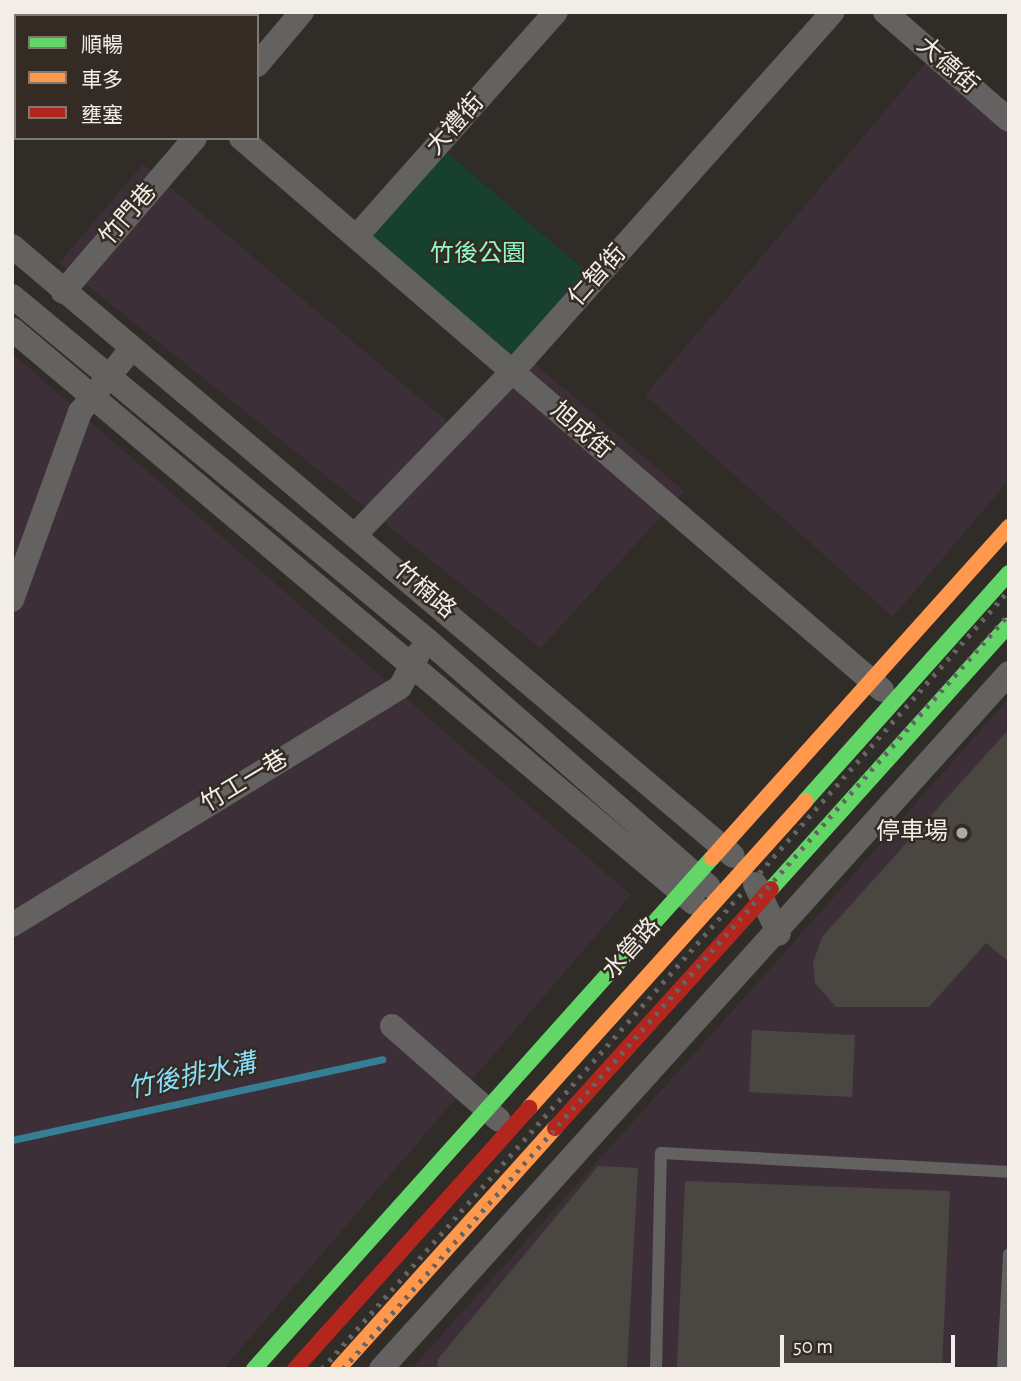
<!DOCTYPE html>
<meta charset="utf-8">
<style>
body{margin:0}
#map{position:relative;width:1021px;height:1381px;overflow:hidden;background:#302c28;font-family:"Alegreya Sans","Noto Sans TC",sans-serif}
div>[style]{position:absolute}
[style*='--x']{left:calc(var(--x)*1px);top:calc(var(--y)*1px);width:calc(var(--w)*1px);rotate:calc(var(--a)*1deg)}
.industrial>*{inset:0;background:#3d2f38}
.green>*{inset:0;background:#17402e}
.stream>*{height:7px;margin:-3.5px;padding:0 3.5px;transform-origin:3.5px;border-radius:3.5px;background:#357f95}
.building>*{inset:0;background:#4a4743}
.lane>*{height:12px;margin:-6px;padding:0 6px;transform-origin:6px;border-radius:6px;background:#646260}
.street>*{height:24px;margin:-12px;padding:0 12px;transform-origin:12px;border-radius:12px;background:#646260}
.fast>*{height:16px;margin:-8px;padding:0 8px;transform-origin:8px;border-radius:8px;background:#63d668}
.slow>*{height:16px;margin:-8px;padding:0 8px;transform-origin:8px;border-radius:8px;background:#ff974d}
.jam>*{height:16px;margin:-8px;padding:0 8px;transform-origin:8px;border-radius:8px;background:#b3261e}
.rail>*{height:5px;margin-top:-2.5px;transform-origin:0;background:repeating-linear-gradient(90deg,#676563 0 3.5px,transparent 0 10.5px)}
.dots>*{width:19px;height:19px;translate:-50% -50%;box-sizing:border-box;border:4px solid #342c24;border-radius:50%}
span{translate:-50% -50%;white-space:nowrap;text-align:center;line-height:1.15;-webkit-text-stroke:5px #342c24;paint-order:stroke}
.street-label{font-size:24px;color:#f2ede7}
.park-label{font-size:24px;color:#93f8c8}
.poi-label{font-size:24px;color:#f2ede7}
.right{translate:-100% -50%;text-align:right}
.water-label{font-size:26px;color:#88dffc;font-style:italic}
.frame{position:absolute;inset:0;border:14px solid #f2ede7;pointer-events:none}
.legend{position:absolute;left:14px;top:14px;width:245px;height:126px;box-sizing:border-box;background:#342c24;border:2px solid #807972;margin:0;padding:9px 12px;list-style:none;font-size:21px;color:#f2ede7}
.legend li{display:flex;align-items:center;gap:14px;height:35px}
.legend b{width:35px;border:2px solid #807972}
.scale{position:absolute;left:780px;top:1335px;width:175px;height:32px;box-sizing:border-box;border:4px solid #f2ede7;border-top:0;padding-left:9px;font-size:21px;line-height:24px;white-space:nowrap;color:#f2ede7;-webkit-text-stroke:5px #342c24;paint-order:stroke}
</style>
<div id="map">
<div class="industrial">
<div style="clip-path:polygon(939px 47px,1009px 108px,1009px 480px,893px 617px,645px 395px)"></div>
<div style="clip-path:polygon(143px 164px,449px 423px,518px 349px,684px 491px,541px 648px,59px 263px)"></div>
<div style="clip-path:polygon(12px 353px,631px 895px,223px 1369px,12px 1369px)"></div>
<div style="clip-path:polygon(1009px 698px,1009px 1369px,411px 1369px,780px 958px)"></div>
</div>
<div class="green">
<div style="clip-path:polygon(444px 150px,588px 273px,512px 361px,369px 238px)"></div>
</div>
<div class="stream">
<div style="--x:12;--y:1140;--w:379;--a:-12.3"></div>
</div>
<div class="building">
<div style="clip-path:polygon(1009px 729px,1009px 962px,986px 943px,929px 1007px,836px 1007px,815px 983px,813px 963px,822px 937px)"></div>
<div style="clip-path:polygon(752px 1030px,855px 1035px,852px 1097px,749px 1092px)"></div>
<div style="clip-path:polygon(598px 1166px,638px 1168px,627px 1369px,437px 1369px,438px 1359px)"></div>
<div style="clip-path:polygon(685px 1181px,950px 1191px,942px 1369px,677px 1369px)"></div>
</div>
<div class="lane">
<div style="--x:656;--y:1369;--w:216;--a:-88.7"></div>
<div style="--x:661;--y:1153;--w:349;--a:3.1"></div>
<div style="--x:1003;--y:1369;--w:115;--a:-87"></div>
</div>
<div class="street">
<div style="--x:885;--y:12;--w:164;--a:41.1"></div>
<div style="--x:257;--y:65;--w:70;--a:-49.7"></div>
<div style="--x:241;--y:138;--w:846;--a:40.73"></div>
<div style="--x:356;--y:237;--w:301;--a:-48.4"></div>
<div style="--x:12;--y:246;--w:944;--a:40.23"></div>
<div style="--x:63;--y:292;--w:203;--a:-49.4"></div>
<div style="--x:12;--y:296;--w:538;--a:39.64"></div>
<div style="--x:426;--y:639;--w:375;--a:41.2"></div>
<div style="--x:12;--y:329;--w:891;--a:40.09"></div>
<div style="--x:356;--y:534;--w:225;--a:-46.1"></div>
<div style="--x:512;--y:372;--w:482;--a:-48.3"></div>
<div style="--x:12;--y:600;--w:200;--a:-70.1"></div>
<div style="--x:80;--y:412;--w:82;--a:-50.9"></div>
<div style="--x:755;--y:884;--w:55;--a:64.4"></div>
<div style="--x:12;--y:925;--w:455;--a:-31.5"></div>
<div style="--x:400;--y:687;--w:38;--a:-61"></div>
<div style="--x:392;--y:1026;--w:142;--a:41.3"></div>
<div style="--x:381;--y:1369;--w:937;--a:-47.94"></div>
</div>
<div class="fast">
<div style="--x:805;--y:801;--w:306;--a:-48.2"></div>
<div style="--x:771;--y:889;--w:355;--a:-48"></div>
<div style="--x:254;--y:1369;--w:686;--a:-48.13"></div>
</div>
<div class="slow">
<div style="--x:712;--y:858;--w:445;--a:-48.1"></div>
<div style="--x:529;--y:1108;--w:413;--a:-48"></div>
<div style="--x:338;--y:1369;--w:324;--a:-48"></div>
</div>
<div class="jam">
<div style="--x:555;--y:1128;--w:322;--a:-47.9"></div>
<div style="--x:295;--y:1369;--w:351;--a:-48.1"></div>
</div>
<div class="rail">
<div style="--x:322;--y:1369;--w:1039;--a:-48.59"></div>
<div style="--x:343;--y:1369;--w:1007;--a:-48.58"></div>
</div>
<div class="dots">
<div style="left:962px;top:833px;background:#aea9a4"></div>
</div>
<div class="street-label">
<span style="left:947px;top:66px;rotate:41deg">大德街</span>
<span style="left:456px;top:125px;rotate:-48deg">大禮街</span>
<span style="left:129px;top:215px;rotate:-49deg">竹門巷</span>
<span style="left:598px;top:276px;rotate:-48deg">仁智街</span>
<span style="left:581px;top:431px;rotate:41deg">旭成街</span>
<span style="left:424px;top:591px;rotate:40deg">竹楠路</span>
<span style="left:245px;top:782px;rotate:-31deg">竹工一巷</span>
<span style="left:632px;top:949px;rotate:-48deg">水管路</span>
</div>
<div class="park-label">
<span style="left:478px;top:255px">竹後公園</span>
</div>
<div class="poi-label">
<span class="right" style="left:948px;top:833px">停車場</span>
</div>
<div class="water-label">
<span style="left:192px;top:1077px;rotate:-12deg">竹後排水溝</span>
</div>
<div class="frame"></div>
<ul class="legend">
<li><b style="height:9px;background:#63d668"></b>順暢</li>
<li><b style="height:9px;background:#ff974d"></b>車多</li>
<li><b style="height:9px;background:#b3261e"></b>壅塞</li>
</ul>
<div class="scale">50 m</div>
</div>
